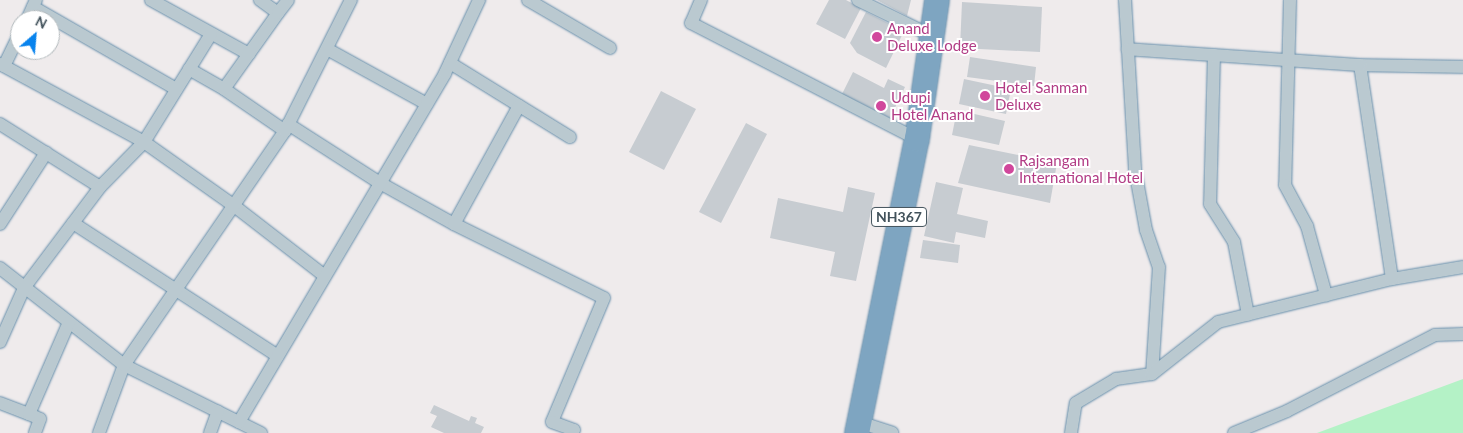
<!DOCTYPE html>
<style>
body{margin:0}
#map{position:relative;width:1463px;height:433px;overflow:hidden;background:#efebec;font-family:Lato,sans-serif}
div>[style]{position:absolute}
[style*='--x']{left:calc(var(--x)*1px);top:calc(var(--y)*1px);width:calc(var(--w)*1px);rotate:calc(var(--a)*1deg)}
.green>*{inset:0;background:#b4f2c6}
.building>*{inset:0;background:#c7ccd1}
.roads{filter:drop-shadow(0 0 1px #6990ac) drop-shadow(0 0 1px #6990ac)}
.street>*{height:12px;margin:-6px;padding:0 6px;transform-origin:6px;border-radius:6px;background:#bac9d0}
.highway>*{height:24px;margin:-12px;padding:0 12px;transform-origin:12px;border-radius:12px;background:#7ea5c1}
.dots>*{width:14px;height:14px;translate:-50% -50%;box-sizing:border-box;border:2px solid #fff;border-radius:50%}
span{translate:-50% -50%;white-space:nowrap;text-align:center;line-height:1.15;-webkit-text-stroke:4px #fff;paint-order:stroke}
.shield-label span{padding:1px 4px;background:#fff;border:1px solid;border-radius:4px;-webkit-text-stroke-width:0}
.shield-label{font-size:14px;color:#42525b;font-weight:700}
.hotel-label{font-size:15px;color:#b23c85}
.left{translate:0 -50%;text-align:left}
.north{position:absolute;left:10px;top:10px;width:50px;height:50px;box-sizing:border-box;background:#fff;border:1px solid #b3babd;border-radius:50%;rotate:27deg;font-size:14px;font-weight:700;line-height:20px;text-align:center;color:#42525b}
.north::after{content:'';display:block;margin:auto;width:18px;height:22px;background:#0883ed;clip-path:polygon(50% 0,100% 100%,50% 72%,0 100%)}
</style>
<div id="map">
<div class="green">
<div style="clip-path:polygon(1463px 379px,1463px 433px,1317px 433px)"></div>
</div>
<div class="building">
<div style="clip-path:polygon(829px 0,846px 0,861px 8px,845px 39px,816px 24px)"></div>
<div style="clip-path:polygon(877px 0,911px 0,907px 16px)"></div>
<div style="clip-path:polygon(962px 2px,1042px 7px,1040px 52px,960px 48px)"></div>
<div style="clip-path:polygon(866px 12px,904px 31px,886px 68px,857px 53px,850px 43px)"></div>
<div style="clip-path:polygon(970px 57px,1036px 67px,1034px 86px,967px 77px)"></div>
<div style="clip-path:polygon(853px 72px,884px 88px,888px 79px,905px 87px,890px 118px,842px 94px)"></div>
<div style="clip-path:polygon(964px 79px,1011px 89px,1006px 114px,959px 104px)"></div>
<div style="clip-path:polygon(661px 91px,696px 109px,664px 170px,629px 152px)"></div>
<div style="clip-path:polygon(957px 110px,1005px 121px,999px 145px,952px 135px)"></div>
<div style="clip-path:polygon(746px 123px,767px 134px,721px 223px,699px 212px)"></div>
<div style="clip-path:polygon(969px 145px,1057px 163px,1050px 203px,958px 183px)"></div>
<div style="clip-path:polygon(936px 182px,963px 188px,957px 214px,988px 221px,985px 238px,956px 232px,954px 243px,924px 236px)"></div>
<div style="clip-path:polygon(848px 187px,875px 193px,856px 281px,830px 276px,835px 252px,770px 238px,778px 198px,843px 212px)"></div>
<div style="clip-path:polygon(923px 240px,960px 245px,958px 263px,920px 258px)"></div>
<div style="clip-path:polygon(434px 405px,469px 421px,471px 416px,477px 418px,475px 423px,484px 427px,481px 433px,444px 433px,431px 427px,437px 416px,430px 413px)"></div>
</div>
<div class="roads">
<div class="street">
<div style="--x:151;--y:0;--w:112;--a:28.9"></div>
<div style="--x:260;--y:0;--w:22;--a:36"></div>
<div style="--x:278;--y:13;--w:93;--a:125.4"></div>
<div style="--x:224;--y:89;--w:74;--a:34.5"></div>
<div style="--x:528;--y:0;--w:95;--a:30.3"></div>
<div style="--x:701;--y:0;--w:25;--a:113"></div>
<div style="--x:691;--y:23;--w:254;--a:27.2"></div>
<div style="--x:858;--y:0;--w:82;--a:25.9"></div>
<div style="--x:1125;--y:0;--w:170;--a:86.6"></div>
<div style="--x:1135;--y:170;--w:61;--a:79.6"></div>
<div style="--x:1146;--y:230;--w:39;--a:71"></div>
<div style="--x:1159;--y:267;--w:107;--a:93.7"></div>
<div style="--x:1290;--y:0;--w:185;--a:91.5"></div>
<div style="--x:1285;--y:185;--w:47;--a:61.8"></div>
<div style="--x:1307;--y:226;--w:72;--a:74.6"></div>
<div style="--x:33;--y:7;--w:165;--a:29.8"></div>
<div style="--x:278;--y:13;--w:16;--a:-52"></div>
<div style="--x:27;--y:20;--w:22;--a:-66"></div>
<div style="--x:327;--y:49;--w:114;--a:28.8"></div>
<div style="--x:1214;--y:55;--w:149;--a:91.5"></div>
<div style="--x:1210;--y:204;--w:45;--a:57.7"></div>
<div style="--x:1234;--y:242;--w:74;--a:79.1"></div>
<div style="--x:450;--y:63;--w:141;--a:31.7"></div>
<div style="--x:0;--y:64;--w:164;--a:28.4"></div>
<div style="--x:144;--y:142;--w:127;--a:-58.2"></div>
<div style="--x:1360;--y:65;--w:103;--a:1.1"></div>
<div style="--x:4;--y:66;--w:37;--a:-64"></div>
<div style="--x:189;--y:69;--w:40;--a:29.7"></div>
<div style="--x:0;--y:124;--w:118;--a:32.2"></div>
<div style="--x:100;--y:187;--w:63;--a:-45.6"></div>
<div style="--x:144;--y:142;--w:109;--a:35.3"></div>
<div style="--x:233;--y:205;--w:116;--a:37.7"></div>
<div style="--x:288;--y:124;--w:109;--a:32.7"></div>
<div style="--x:380;--y:183;--w:85;--a:29"></div>
<div style="--x:454;--y:224;--w:135;--a:-61.2"></div>
<div style="--x:73;--y:223;--w:244;--a:33"></div>
<div style="--x:0;--y:224;--w:85;--a:-57.1"></div>
<div style="--x:454;--y:224;--w:167;--a:26.3"></div>
<div style="--x:604;--y:298;--w:134;--a:112.8"></div>
<div style="--x:552;--y:422;--w:23;--a:20"></div>
<div style="--x:574;--y:430;--w:4;--a:124"></div>
<div style="--x:0;--y:268;--w:157;--a:38"></div>
<div style="--x:124;--y:365;--w:153;--a:26.4"></div>
<div style="--x:1392;--y:279;--w:72;--a:-9.6"></div>
<div style="--x:0;--y:342;--w:59;--a:-66"></div>
<div style="--x:24;--y:288;--w:126;--a:-53"></div>
<div style="--x:0;--y:403;--w:31;--a:21"></div>
<div style="--x:29;--y:414;--w:100;--a:-66.5"></div>
<div style="--x:29;--y:414;--w:12;--a:24"></div>
<div style="--x:40;--y:419;--w:15;--a:110"></div>
<div style="--x:239;--y:422;--w:405;--a:-59.4"></div>
<div style="--x:445;--y:73;--w:81;--a:-65"></div>
<div style="--x:859;--y:422;--w:35;--a:18"></div>
<div style="--x:99;--y:433;--w:72;--a:-69.8"></div>
<div style="--x:124;--y:365;--w:284;--a:-55.5"></div>
<div style="--x:285;--y:131;--w:147;--a:-63.3"></div>
<div style="--x:210;--y:433;--w:23;--a:-70"></div>
<div style="--x:1071;--y:433;--w:30;--a:-81"></div>
<div style="--x:1076;--y:403;--w:47;--a:-31"></div>
<div style="--x:1116;--y:379;--w:36;--a:-8"></div>
<div style="--x:1152;--y:374;--w:84;--a:-38.2"></div>
<div style="--x:1218;--y:322;--w:179;--a:-13.9"></div>
<div style="--x:1392;--y:279;--w:216;--a:-98.5"></div>
<div style="--x:1360;--y:65;--w:233;--a:-176.1"></div>
<div style="--x:1234;--y:433;--w:57;--a:-22.5"></div>
<div style="--x:1287;--y:411;--w:166;--a:-27.2"></div>
<div style="--x:1435;--y:335;--w:28;--a:-2"></div>
</div>
<div class="highway">
<div style="--x:857;--y:433;--w:300;--a:-78.5"></div>
<div style="--x:917;--y:139;--w:140;--a:-81.8"></div>
</div>
</div>
<div class="dots">
<div style="left:877px;top:37px;background:#d1479c"></div>
<div style="left:985px;top:96px;background:#d1479c"></div>
<div style="left:881px;top:106px;background:#d1479c"></div>
<div style="left:1009px;top:169px;background:#d1479c"></div>
</div>
<div class="shield-label">
<span style="left:899px;top:217px">NH367</span>
</div>
<div class="hotel-label">
<span class="left" style="left:887px;top:37px">Anand<br>Deluxe Lodge</span>
<span class="left" style="left:995px;top:96px">Hotel Sanman<br>Deluxe</span>
<span class="left" style="left:891px;top:106px">Udupi<br>Hotel Anand</span>
<span class="left" style="left:1019px;top:169px">Rajsangam<br>International Hotel</span>
</div>
<div class="north">N</div>
</div>
